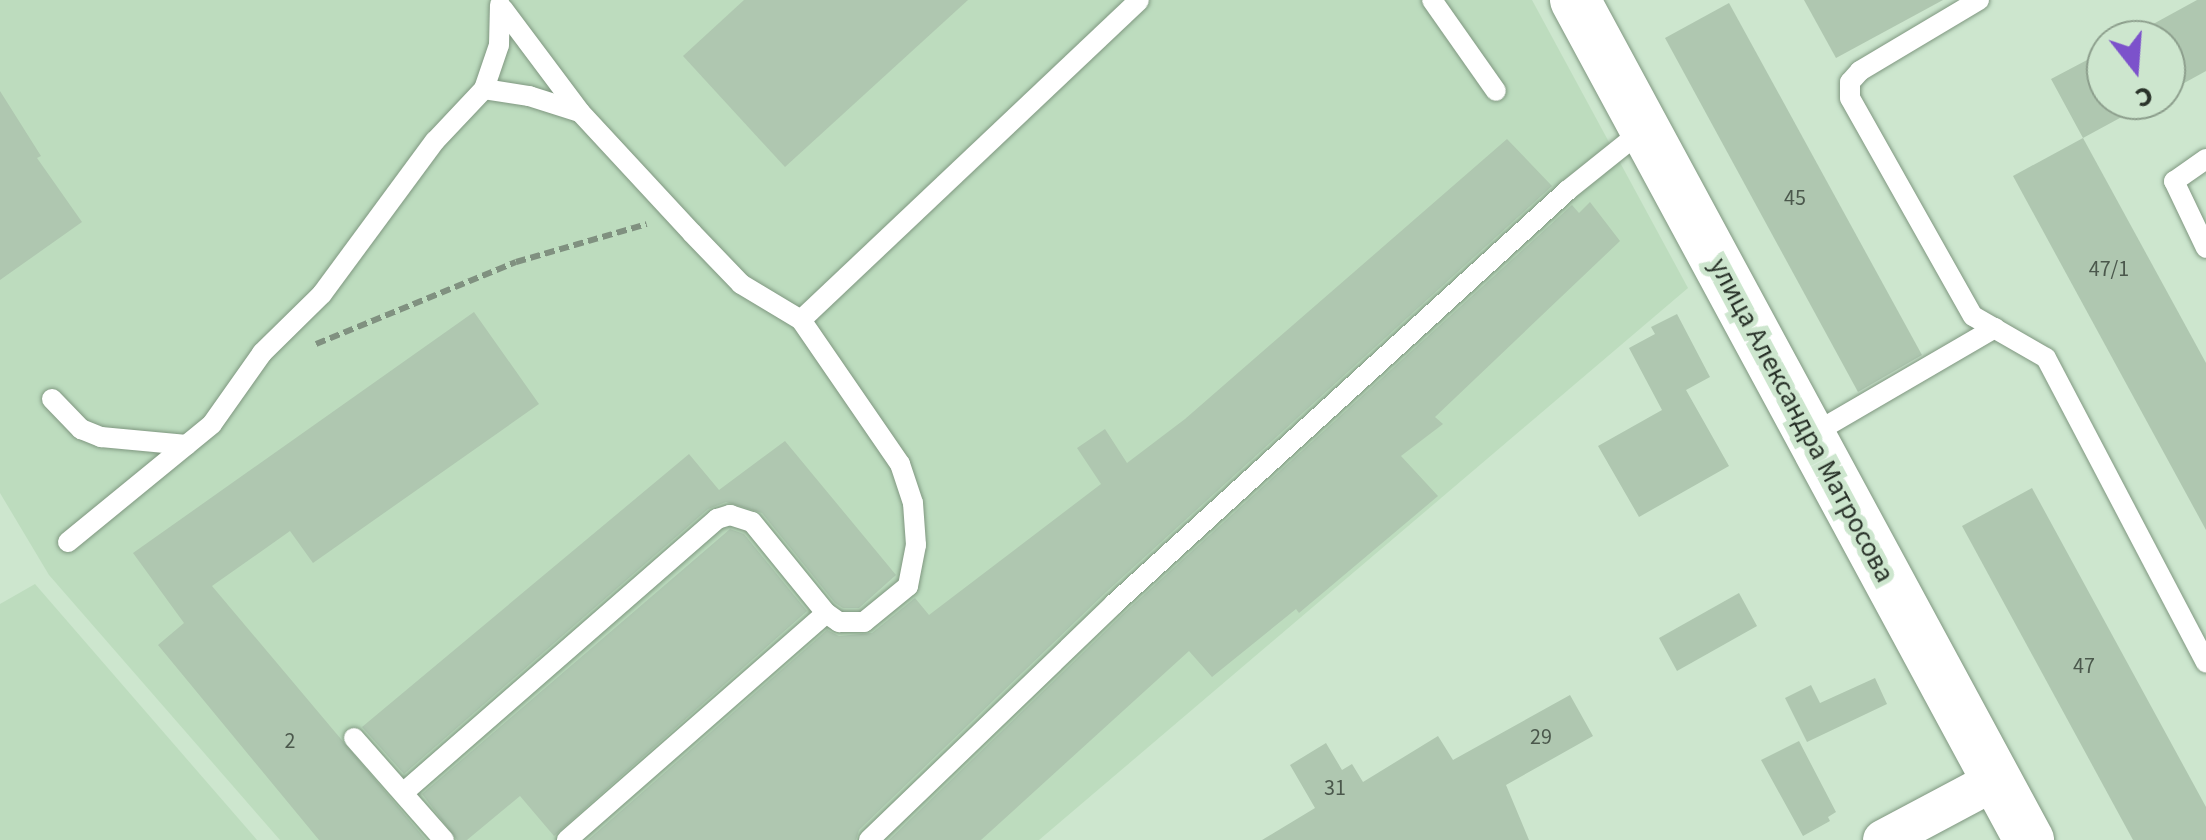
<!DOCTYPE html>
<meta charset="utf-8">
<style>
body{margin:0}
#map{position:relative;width:2206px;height:840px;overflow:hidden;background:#cde6ce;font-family:"Source Sans 3",sans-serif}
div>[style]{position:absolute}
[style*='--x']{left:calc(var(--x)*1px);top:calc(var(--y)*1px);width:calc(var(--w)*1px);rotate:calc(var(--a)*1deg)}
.built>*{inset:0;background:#bddcbe}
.building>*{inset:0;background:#afc7b0}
.path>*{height:6px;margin-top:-3px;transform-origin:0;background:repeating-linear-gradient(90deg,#809180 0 10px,transparent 0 15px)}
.roads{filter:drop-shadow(0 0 2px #7f9780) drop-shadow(0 0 2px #7f9780)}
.service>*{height:20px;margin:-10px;padding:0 10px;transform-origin:10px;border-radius:10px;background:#fff}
.minor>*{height:40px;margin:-20px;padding:0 20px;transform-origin:20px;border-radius:20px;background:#fff}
.tertiary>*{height:50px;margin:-25px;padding:0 25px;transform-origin:25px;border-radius:25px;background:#fff}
span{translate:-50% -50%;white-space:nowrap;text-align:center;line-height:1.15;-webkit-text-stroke:10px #cde6ce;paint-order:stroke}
.number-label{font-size:22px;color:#4b584c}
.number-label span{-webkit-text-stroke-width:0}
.street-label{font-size:28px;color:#2a332a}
.north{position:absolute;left:2086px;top:20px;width:100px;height:100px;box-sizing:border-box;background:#cde6ce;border:2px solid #8c9e8c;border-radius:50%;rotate:163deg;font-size:28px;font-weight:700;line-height:40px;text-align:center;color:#2a332a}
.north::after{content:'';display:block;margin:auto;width:35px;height:45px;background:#7c52cb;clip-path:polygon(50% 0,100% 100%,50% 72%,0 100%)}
</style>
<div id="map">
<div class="built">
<div style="clip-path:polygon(0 0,1532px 0,1688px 288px,1039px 840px,280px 840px,49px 575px,0 493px)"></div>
<div style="clip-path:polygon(35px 584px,257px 840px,0 840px,0 604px)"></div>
</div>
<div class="building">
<div style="clip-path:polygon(744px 0,968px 0,785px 167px,683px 56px)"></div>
<div style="clip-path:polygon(1804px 0,1943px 0,1836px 58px)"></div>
<div style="clip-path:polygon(2197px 0,2206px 0,2206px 71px,2166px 93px,2166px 40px,2124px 40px)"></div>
<div style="clip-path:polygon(1729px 3px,1922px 355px,1858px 392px,1665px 38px)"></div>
<div style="clip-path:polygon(2106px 50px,2106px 100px,2153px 100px,2083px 138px,2051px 79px)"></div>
<div style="clip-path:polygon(0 91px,41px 156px,37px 158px,82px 222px,0 280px)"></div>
<div style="clip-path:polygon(2083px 138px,2206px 363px,2206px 530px,2013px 176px)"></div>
<div style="clip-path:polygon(1507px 139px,1552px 186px,1104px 594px,859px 830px,856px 840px,588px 840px,827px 630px,839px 636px,872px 633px,915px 598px,929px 615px,1101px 484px,1077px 448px,1105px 429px,1127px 463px,1185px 419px)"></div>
<div style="clip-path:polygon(1590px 202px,1620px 241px,1435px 417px,1443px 424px,1401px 456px,1438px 496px,1299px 613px,1296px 609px,1212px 677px,1189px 651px,981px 840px,889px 840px,1123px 614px,1572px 205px,1579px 213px)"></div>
<div style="clip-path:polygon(474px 312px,539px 404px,313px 563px,290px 531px,212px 586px,426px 840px,319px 840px,158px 645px,184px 623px,133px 553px)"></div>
<div style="clip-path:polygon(1677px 314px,1710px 377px,1686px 390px,1729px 466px,1639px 517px,1598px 446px,1662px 410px,1629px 348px,1655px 334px,1651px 327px)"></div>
<div style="clip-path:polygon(785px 441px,896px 575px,859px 608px,843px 608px,835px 603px,762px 513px,726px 502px,708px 509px,404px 774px,362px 727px,689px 454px,719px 490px)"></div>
<div style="clip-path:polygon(2032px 488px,2206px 807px,2206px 840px,2133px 840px,1962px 526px)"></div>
<div style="clip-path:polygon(730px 529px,744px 534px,807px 611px,554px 836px,520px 796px,467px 840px,457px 840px,422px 794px)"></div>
<div style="clip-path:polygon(1739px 593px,1757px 626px,1677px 671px,1659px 638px)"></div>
<div style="clip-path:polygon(1875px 678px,1887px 704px,1807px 742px,1785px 698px,1811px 685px,1820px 703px)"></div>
<div style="clip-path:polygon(1570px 695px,1593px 736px,1506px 785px,1529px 840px,1262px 840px,1315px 808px,1290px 765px,1326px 743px,1342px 770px,1352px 764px,1363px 782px,1438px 736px,1453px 760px)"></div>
<div style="clip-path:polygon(1799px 741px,1836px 812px,1828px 817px,1830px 821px,1803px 836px,1761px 760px)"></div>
</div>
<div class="path">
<div style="--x:316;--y:344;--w:216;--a:-22.3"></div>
<div style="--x:516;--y:262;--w:136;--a:-16.2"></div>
</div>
<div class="roads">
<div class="service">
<div style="--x:1432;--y:0;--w:111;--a:54.9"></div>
<div style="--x:1979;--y:0;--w:139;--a:149.2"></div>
<div style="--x:1860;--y:71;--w:15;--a:132"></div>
<div style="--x:1850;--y:82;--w:16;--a:90"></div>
<div style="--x:1850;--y:98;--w:250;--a:60.6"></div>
<div style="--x:1973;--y:316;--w:84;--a:29.9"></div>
<div style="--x:2046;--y:358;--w:344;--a:62.3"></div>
<div style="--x:503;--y:9;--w:129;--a:53.2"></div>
<div style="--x:580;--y:112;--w:165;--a:47.2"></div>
<div style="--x:692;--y:233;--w:71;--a:46.1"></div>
<div style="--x:741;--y:284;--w:70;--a:31"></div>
<div style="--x:801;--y:320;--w:465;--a:-43.4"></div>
<div style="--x:484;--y:89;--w:46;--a:8.8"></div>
<div style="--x:529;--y:96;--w:52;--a:17.7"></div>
<div style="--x:2206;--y:159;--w:39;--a:145"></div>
<div style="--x:2174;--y:181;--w:74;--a:64.5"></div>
<div style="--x:52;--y:399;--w:42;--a:46"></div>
<div style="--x:81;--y:429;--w:22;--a:22"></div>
<div style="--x:101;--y:437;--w:86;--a:5.3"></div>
<div style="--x:1811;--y:435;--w:213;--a:-30.2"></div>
<div style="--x:68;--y:542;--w:186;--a:-39.3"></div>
<div style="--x:212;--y:424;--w:87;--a:-54.8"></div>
<div style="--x:262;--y:353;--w:84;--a:-44.5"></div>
<div style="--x:322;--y:294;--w:190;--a:-53.6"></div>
<div style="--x:435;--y:141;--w:71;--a:-46.7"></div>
<div style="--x:484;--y:89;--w:46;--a:-71.2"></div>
<div style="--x:499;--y:45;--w:40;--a:-88.6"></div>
<div style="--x:354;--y:738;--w:136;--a:48.6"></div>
<div style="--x:403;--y:793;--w:417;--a:-41.1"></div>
<div style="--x:717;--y:519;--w:14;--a:-17"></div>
<div style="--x:730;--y:515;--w:23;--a:18"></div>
<div style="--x:752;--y:522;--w:117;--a:50.9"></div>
<div style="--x:826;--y:613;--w:16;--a:35"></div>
<div style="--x:839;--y:622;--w:25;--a:0"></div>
<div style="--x:864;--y:622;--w:57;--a:-39.3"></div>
<div style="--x:908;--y:586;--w:42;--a:-79"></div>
<div style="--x:916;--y:545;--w:42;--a:-94.1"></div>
<div style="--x:913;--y:503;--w:41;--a:-108.4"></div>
<div style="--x:900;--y:464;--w:175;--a:-124.5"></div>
<div style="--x:567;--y:840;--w:344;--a:-41.2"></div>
<div style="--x:869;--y:840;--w:340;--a:-43.9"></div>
<div style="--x:1114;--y:604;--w:614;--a:-42.36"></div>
<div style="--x:1568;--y:190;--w:96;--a:-38.7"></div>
</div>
<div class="minor">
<div style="--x:1883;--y:840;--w:128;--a:-28"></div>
</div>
<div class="tertiary">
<div style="--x:1575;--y:0;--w:955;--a:61.61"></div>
</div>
</div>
<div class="number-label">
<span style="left:1795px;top:199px">45</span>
<span style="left:2109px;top:270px">47/1</span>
<span style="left:2084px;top:667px">47</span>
<span style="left:1541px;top:738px">29</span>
<span style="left:290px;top:742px">2</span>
<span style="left:1335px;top:789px">31</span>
</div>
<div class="street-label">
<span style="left:1802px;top:420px;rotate:62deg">улица Александра Матросова</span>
</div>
<div class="north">С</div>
</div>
